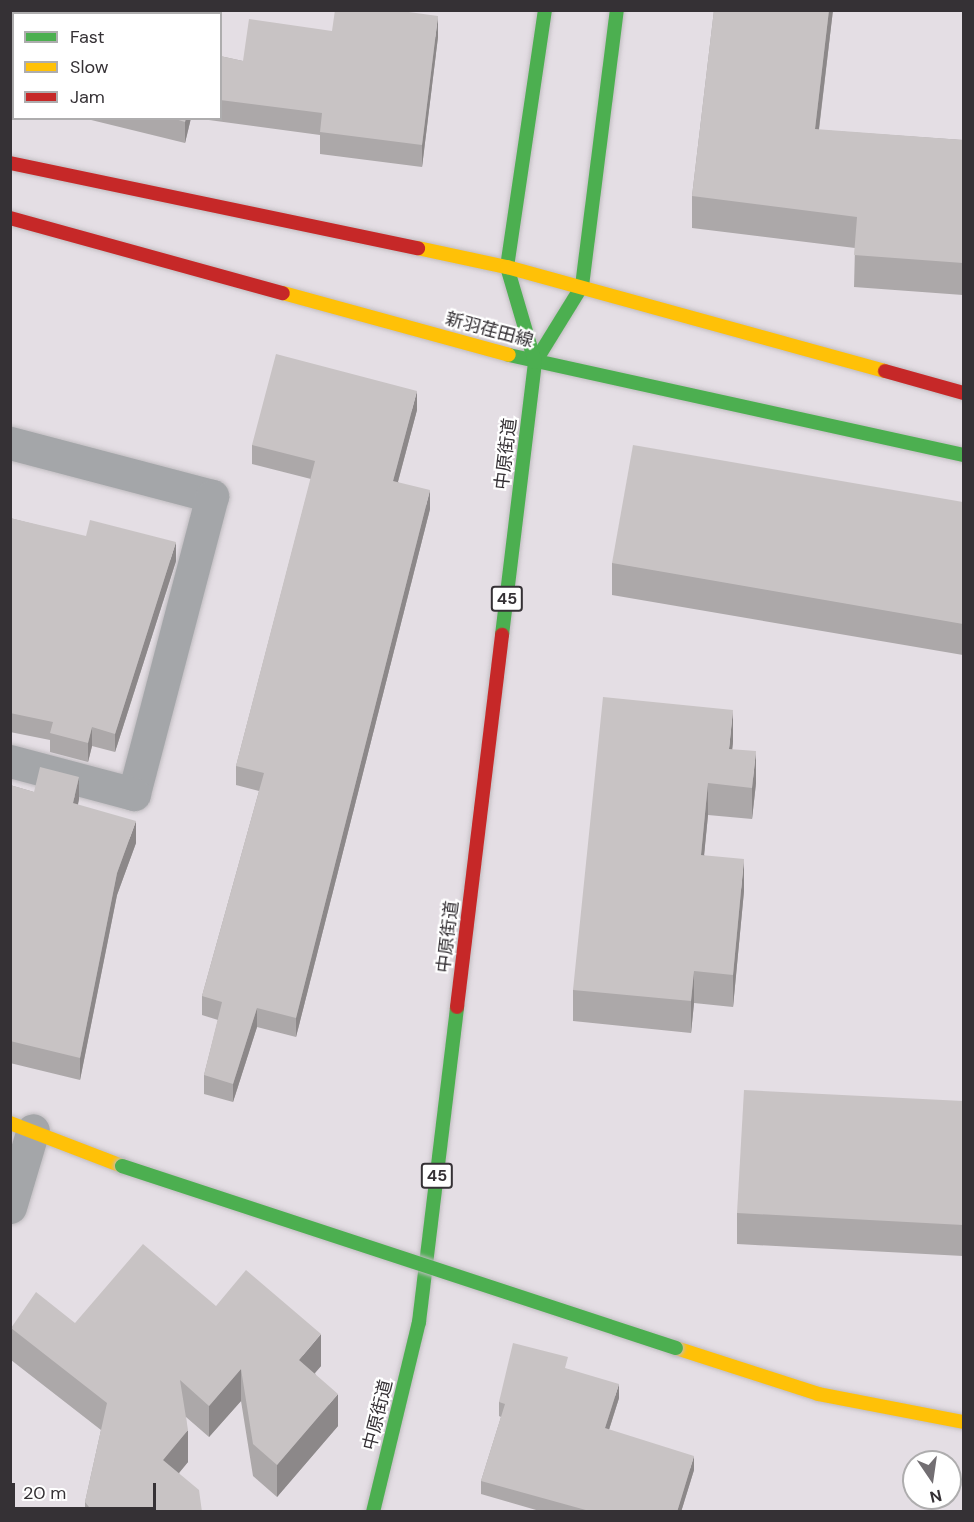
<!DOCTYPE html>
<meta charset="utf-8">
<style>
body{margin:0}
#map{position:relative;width:974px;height:1522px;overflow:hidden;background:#e4dee4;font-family:"DM Sans","Noto Sans JP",sans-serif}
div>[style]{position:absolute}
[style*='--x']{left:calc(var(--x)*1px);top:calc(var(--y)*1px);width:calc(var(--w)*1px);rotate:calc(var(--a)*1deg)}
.roads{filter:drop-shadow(0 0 2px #c0bcc0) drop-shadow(0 0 2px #c0bcc0)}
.street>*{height:33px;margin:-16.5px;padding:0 16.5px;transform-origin:16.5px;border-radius:16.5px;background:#a4a6a9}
.fast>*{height:14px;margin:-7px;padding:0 7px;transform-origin:7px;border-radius:7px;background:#4caf50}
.slow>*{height:14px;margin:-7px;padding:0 7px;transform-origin:7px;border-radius:7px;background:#ffc107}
.jam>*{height:14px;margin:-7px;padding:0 7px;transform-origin:7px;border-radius:7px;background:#c62828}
.bridges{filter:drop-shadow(0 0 2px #c0bcc0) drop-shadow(0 0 2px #c0bcc0)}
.fast-bridge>*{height:14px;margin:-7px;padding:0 7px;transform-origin:7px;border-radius:7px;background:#4caf50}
.wall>*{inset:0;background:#aca8a9}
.shaded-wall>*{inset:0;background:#8c8889}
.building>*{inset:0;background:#c8c3c4}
span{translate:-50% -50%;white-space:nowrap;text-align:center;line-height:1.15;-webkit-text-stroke:4.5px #fff;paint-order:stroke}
.shield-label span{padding:2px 4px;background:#fff;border:2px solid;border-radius:4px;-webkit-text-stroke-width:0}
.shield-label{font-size:16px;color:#353135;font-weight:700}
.street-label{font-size:18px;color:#353135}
.frame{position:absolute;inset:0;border:12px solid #353135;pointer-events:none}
.legend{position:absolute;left:12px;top:12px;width:210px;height:108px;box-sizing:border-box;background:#fff;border:2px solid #aeadae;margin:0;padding:8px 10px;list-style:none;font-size:18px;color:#353135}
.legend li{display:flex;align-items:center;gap:12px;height:30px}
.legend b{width:30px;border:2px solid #aeadae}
.north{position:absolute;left:902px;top:1450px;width:60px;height:60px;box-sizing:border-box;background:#fff;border:2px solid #aeadae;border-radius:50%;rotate:167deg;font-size:16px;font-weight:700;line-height:24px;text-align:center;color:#353135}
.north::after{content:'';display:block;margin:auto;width:21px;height:27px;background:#726e72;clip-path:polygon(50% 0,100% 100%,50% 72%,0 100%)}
.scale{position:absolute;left:12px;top:1483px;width:144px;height:27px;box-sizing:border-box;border:3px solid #353135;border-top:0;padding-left:8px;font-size:18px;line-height:21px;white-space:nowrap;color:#353135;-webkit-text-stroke:4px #fff;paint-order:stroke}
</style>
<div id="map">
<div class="roads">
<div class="street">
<div style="--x:10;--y:443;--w:209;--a:14.7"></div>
<div style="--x:212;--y:496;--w:308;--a:104.7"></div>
<div style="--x:134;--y:794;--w:128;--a:-165.1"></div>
<div style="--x:10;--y:1207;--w:80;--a:-73.4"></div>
</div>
<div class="fast">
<div style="--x:509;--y:355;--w:466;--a:12.4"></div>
<div style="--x:535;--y:362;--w:89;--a:-58.3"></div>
<div style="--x:582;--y:286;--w:278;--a:-82.8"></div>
<div style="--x:502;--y:635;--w:275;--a:-83.1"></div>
<div style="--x:535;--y:362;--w:99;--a:-106.4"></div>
<div style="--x:507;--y:267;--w:260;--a:-81.6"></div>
<div style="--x:373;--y:1512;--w:195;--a:-76.4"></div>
<div style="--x:419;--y:1322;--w:317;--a:-83.1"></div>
</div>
<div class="slow">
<div style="--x:418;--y:248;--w:91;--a:12.1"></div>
<div style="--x:507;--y:267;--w:392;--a:15.4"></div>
<div style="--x:283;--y:293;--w:234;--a:15.3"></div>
<div style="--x:10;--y:1123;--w:120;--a:21"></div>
<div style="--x:676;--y:1348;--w:149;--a:17.9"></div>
<div style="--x:818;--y:1394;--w:149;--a:10.9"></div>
</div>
<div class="jam">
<div style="--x:10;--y:163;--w:417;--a:11.8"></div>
<div style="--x:10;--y:218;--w:283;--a:15.4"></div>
<div style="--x:885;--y:371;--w:82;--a:15.6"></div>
<div style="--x:457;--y:1007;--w:375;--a:-83.1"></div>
</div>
</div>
<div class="bridges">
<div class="fast-bridge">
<div style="--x:122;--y:1166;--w:583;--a:18.19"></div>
</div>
</div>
<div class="wall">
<div style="clip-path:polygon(10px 10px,52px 10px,51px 14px,14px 14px,14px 92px,10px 91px)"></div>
<div style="clip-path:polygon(714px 10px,833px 10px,819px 130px,963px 140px,963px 295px,854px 287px,855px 248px,692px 228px,692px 196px)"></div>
<div style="clip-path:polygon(332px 31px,438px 37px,422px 167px,320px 154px,320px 135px,194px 118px,220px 118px,220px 56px,243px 61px)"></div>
<div style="clip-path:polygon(83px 118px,191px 118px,185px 143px)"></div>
<div style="clip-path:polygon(417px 410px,398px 482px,430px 509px,296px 1037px,257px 1027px,233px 1102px,204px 1094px,204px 1075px,218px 1020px,202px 1015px,202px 996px,259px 791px,236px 785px,236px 766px,311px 479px,252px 464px,252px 445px)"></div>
<div style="clip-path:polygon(963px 502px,963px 655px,612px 595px,612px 563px)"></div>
<div style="clip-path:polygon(10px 518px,176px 561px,115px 752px,92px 746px,88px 762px,50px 752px,50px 740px,10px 732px)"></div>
<div style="clip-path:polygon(733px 742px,732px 749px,756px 783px,752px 819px,708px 815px,704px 855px,744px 891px,733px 1007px,694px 1003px,691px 1033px,573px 1021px,573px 990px)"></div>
<div style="clip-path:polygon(10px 785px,34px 792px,79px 799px,78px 805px,136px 843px,117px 895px,80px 1080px,10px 1063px)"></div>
<div style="clip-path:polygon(963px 1101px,963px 1256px,737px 1244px,737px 1213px)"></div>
<div style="clip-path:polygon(216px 1306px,321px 1366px,315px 1373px,338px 1426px,277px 1497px,253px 1476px,241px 1401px,209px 1437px,186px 1417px,188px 1462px,179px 1473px,202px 1512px,85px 1512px,85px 1502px,101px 1430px,11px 1360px,11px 1328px,75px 1323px)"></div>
<div style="clip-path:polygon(568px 1369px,619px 1398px,609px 1430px,694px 1470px,681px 1512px,543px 1512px,481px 1494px,481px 1481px,501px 1417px,499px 1416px,499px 1402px)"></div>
</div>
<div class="shaded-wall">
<div style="clip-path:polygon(46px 10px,52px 10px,51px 14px,45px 14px)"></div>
<div style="clip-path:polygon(829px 10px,833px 10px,815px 161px,815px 129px)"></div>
<div style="clip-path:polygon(438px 16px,438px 37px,422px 167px,422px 145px)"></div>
<div style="clip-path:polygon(186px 118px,191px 118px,185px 143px,185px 122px)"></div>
<div style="clip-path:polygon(417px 391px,417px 410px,393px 500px,393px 481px)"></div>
<div style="clip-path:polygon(430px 490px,430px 509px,296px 1037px,296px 1018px)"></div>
<div style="clip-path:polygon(176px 542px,176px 561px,115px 752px,115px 734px)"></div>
<div style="clip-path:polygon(733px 710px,733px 742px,729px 780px,729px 749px)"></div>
<div style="clip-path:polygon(92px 727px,92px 746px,88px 762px,88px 743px)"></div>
<div style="clip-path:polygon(756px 751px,756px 783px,752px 819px,752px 788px)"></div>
<div style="clip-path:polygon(79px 777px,79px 799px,73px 825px,73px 803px)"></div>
<div style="clip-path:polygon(708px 783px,708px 815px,701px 887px,701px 855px)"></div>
<div style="clip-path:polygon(136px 821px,136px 843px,117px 895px,80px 1080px,80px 1058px,117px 873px)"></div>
<div style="clip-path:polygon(744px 859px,744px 891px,733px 1007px,733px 975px)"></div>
<div style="clip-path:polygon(694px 971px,694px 1003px,691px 1033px,691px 1001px)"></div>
<div style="clip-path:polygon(257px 1008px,257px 1027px,233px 1102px,233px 1084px)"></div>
<div style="clip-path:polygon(321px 1334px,321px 1366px,299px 1391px,299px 1360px)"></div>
<div style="clip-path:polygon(241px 1369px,241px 1401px,209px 1437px,209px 1406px)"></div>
<div style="clip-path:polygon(619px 1384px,619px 1398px,605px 1442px,605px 1428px)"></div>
<div style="clip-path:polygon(338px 1394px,338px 1426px,277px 1497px,277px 1465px)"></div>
<div style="clip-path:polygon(188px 1430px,188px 1462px,163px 1492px,163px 1460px)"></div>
<div style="clip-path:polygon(694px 1456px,694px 1470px,681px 1512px,677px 1512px)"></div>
</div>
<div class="building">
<div style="clip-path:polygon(10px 10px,46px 10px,45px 13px,47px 14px,14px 14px,14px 71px,10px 70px)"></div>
<div style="clip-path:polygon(335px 10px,394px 10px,438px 16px,422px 145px,320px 132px,322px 113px,220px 100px,220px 56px,243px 61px,249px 19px,332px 31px)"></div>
<div style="clip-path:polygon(714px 10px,829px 10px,815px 129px,963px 140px,963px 263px,854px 255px,857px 217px,692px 196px)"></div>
<div style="clip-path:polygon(172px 118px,186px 118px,185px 122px)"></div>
<div style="clip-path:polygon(276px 354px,417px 391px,393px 481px,430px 490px,296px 1018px,257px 1008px,233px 1084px,204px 1075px,222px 1002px,202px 996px,264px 773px,236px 766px,315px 461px,252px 445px)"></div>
<div style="clip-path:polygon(633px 445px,963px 502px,963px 624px,612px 563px)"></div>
<div style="clip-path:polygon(10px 518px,86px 536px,90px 520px,176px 542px,115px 734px,92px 727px,88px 743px,50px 733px,53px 722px,10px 713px)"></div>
<div style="clip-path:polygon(603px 697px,733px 710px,729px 749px,756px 751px,752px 788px,708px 783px,701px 855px,744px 859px,733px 975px,694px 971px,691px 1001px,573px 990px)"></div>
<div style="clip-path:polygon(40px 767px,79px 777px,73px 803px,136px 821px,117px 873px,80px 1058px,10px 1041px,10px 785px,34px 792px)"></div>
<div style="clip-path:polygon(744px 1090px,963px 1101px,963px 1225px,737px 1213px)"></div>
<div style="clip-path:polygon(143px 1244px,216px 1306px,246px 1270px,321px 1334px,299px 1360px,338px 1394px,277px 1465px,253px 1444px,241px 1369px,209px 1406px,180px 1380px,188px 1430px,163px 1460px,199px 1490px,202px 1512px,93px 1512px,85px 1502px,107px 1403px,11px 1328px,36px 1292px,75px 1323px)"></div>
<div style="clip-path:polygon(513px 1343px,568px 1357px,565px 1368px,619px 1384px,605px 1428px,694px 1456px,677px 1512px,593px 1512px,481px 1481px,505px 1404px,499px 1402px)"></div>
</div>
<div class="shield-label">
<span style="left:507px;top:599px">45</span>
<span style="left:437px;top:1176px">45</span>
</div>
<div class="street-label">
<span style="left:489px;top:330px;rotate:15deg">新羽荏田線</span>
<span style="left:506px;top:454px;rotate:-83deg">中原街道</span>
<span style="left:448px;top:937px;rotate:-83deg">中原街道</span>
<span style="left:378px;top:1415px;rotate:-76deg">中原街道</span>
</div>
<div class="frame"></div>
<ul class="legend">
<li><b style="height:8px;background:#4caf50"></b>Fast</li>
<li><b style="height:8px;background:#ffc107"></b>Slow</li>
<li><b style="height:8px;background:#c62828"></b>Jam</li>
</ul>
<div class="north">N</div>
<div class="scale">20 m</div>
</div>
